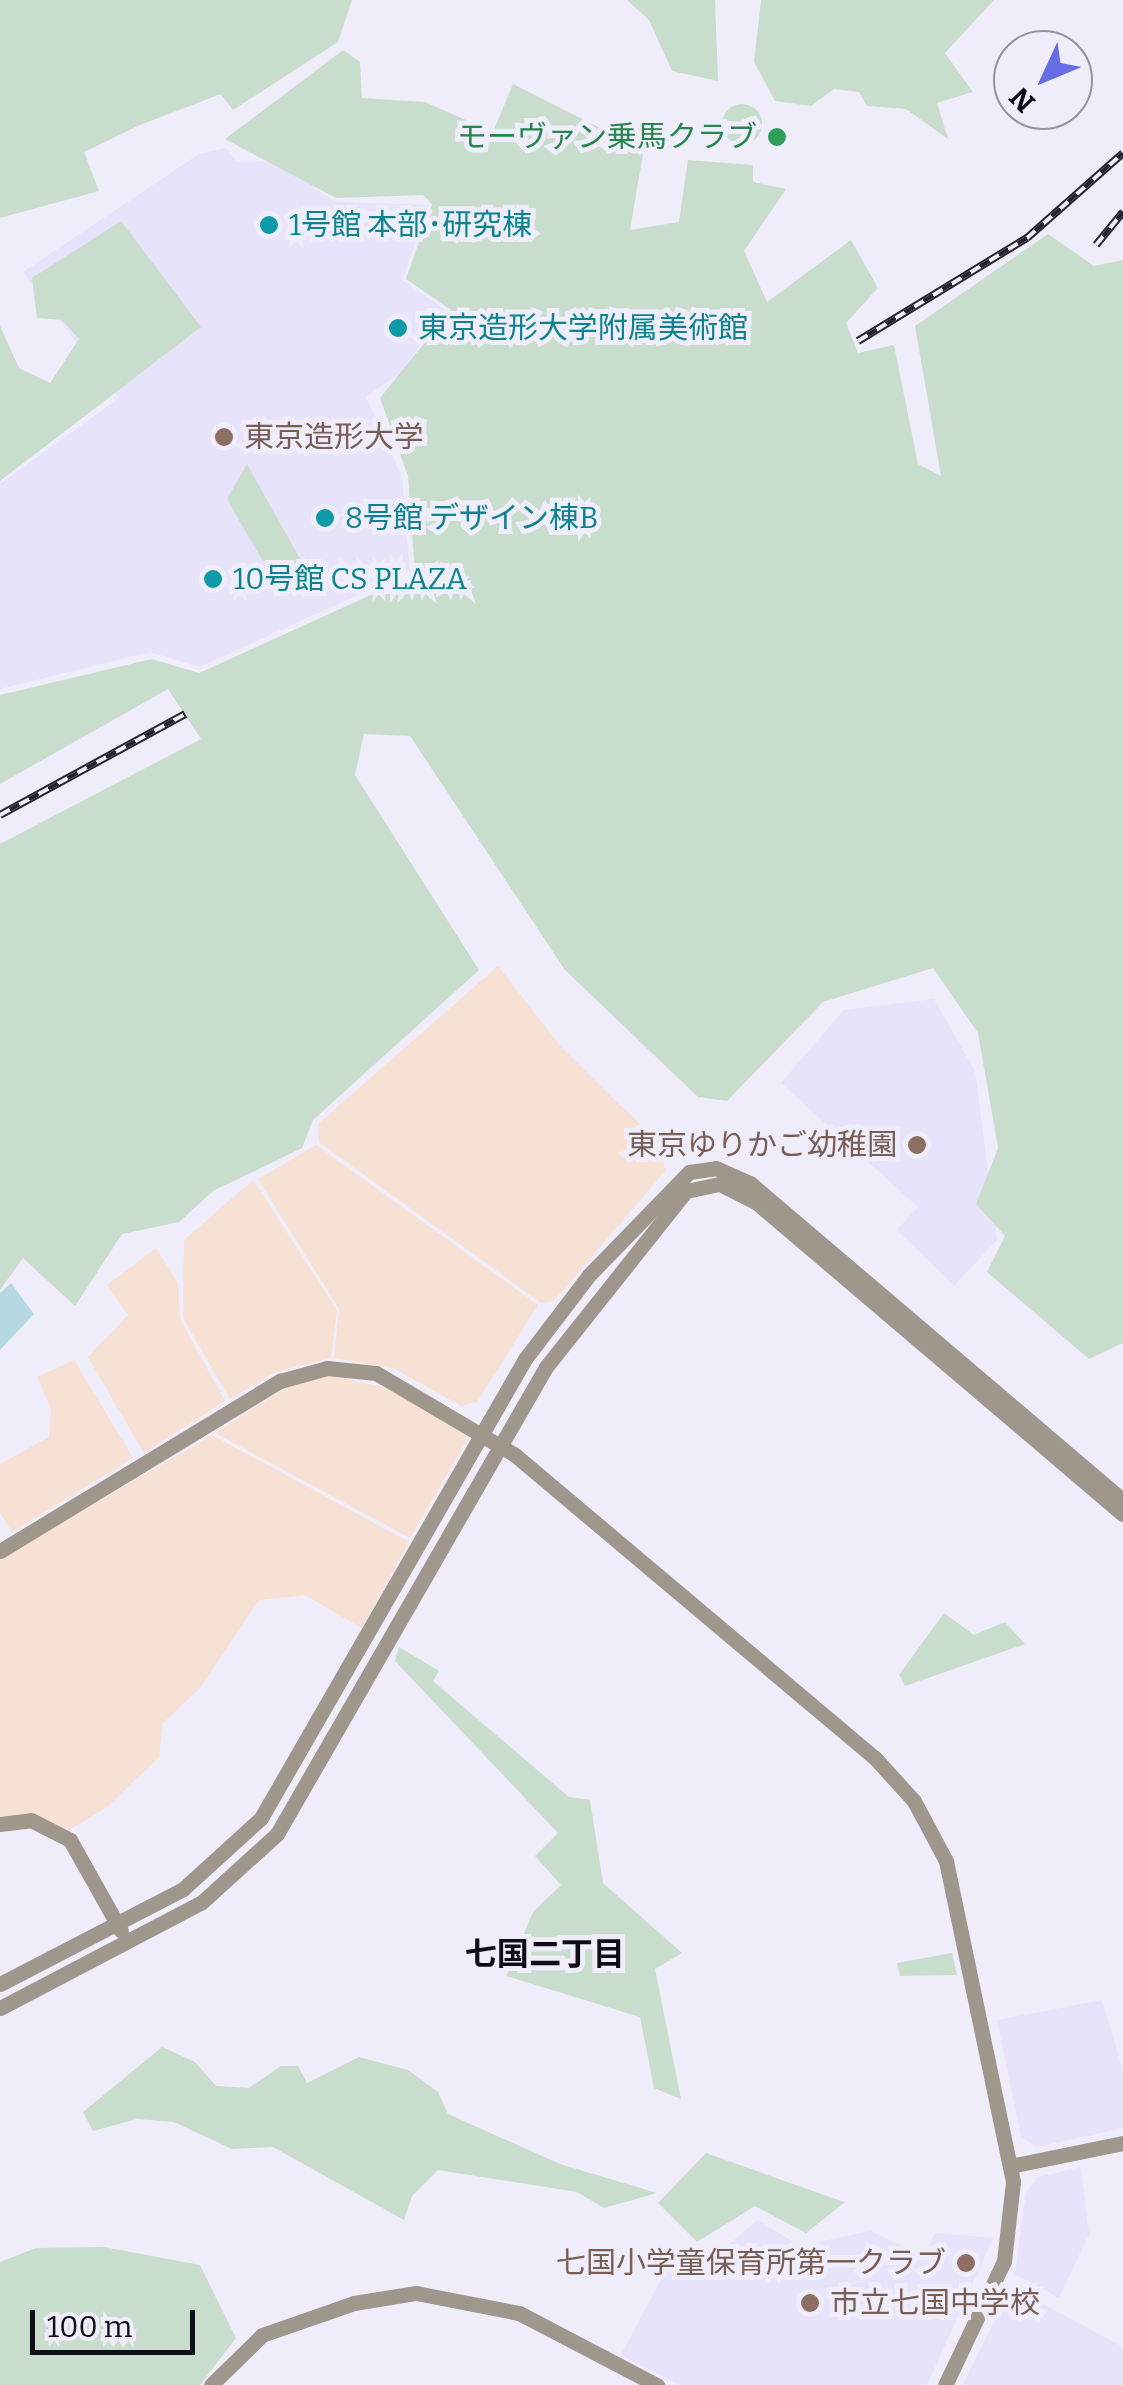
<!DOCTYPE html>
<meta charset="utf-8">
<style>
body{margin:0}
#map{position:relative;width:1123px;height:2385px;overflow:hidden;background:#efedfa;font-family:Bitter,"Noto Sans JP",serif}
div>[style]{position:absolute}
[style*='--x']{left:calc(var(--x)*1px);top:calc(var(--y)*1px);width:calc(var(--w)*1px);rotate:calc(var(--a)*1deg)}
.built>*{inset:0;background:#e6e3fa}
.industrial>*{inset:0;background:#f7e0d4}
.green>*{inset:0;background:#c9ddcc}
.round{border-radius:50%}
.water>*{inset:0;background:#b5d8e3}
.tertiary>*{height:15px;margin:-7.5px;padding:0 7.5px;transform-origin:7.5px;border-radius:7.5px;background:#9f968c}
.rail>*{height:8px;margin-top:-4px;transform-origin:0;background:repeating-linear-gradient(90deg,#efedfa 0 11px,#25232e 0 22px);box-sizing:border-box;border-block:2px solid #25232e}
.dots>*{width:28px;height:28px;translate:-50% -50%;box-sizing:border-box;border:5px solid #efedfa;border-radius:50%}
span{translate:-50% -50%;white-space:nowrap;text-align:center;line-height:1.15;-webkit-text-stroke:10px #efedfa;paint-order:stroke}
.leisure-label{font-size:30px;color:#27864d}
.right{translate:-100% -50%;text-align:right}
.culture-label{font-size:30px;color:#0d838f}
.left{translate:0 -50%;text-align:left}
.education-label{font-size:30px;color:#785e54}
.neighbourhood-label{font-size:32px;color:#0f0d17;font-weight:700}
.north{position:absolute;left:993px;top:30px;width:100px;height:100px;box-sizing:border-box;background:#efedfa;border:2px solid #95939f;border-radius:50%;rotate:226deg;font-size:28px;font-weight:700;line-height:40px;text-align:center;color:#0f0d17}
.north::after{content:'';display:block;margin:auto;width:35px;height:45px;background:#676de6;clip-path:polygon(50% 0,100% 100%,50% 72%,0 100%)}
.scale{position:absolute;left:30px;top:2310px;width:165px;height:45px;box-sizing:border-box;border:5px solid #0f0d17;border-top:0;padding-left:12px;font-size:30px;line-height:35px;white-space:nowrap;color:#0f0d17;-webkit-text-stroke:8px #efedfa;paint-order:stroke}
</style>
<div id="map">
<div class="built">
<div style="clip-path:polygon(226px 148px,237px 162px,275px 161px,336px 202px,429px 205px,402px 280px,444px 309px,403px 371px,366px 397px,402px 477px,410px 571px,200px 667px,150px 652px,0 689px,0 484px,119px 398px,23px 272px,199px 154px)"></div>
<div style="clip-path:polygon(934px 999px,975px 1071px,997px 1240px,954px 1286px,897px 1230px,918px 1207px,781px 1083px,844px 1010px)"></div>
<div style="clip-path:polygon(1102px 2000px,1123px 2070px,1123px 2128px,1037px 2147px,1021px 2136px,997px 2020px)"></div>
<div style="clip-path:polygon(1081px 2167px,1089px 2234px,1059px 2298px,1015px 2274px,1026px 2192px,1038px 2177px)"></div>
<div style="clip-path:polygon(758px 2220px,800px 2246px,870px 2231px,926px 2257px,934px 2233px,993px 2238px,927px 2385px,679px 2385px,621px 2355px,669px 2264px,692px 2275px)"></div>
<div style="clip-path:polygon(1030px 2297px,1123px 2347px,1123px 2385px,962px 2385px,1001px 2309px)"></div>
</div>
<div class="industrial">
<div style="clip-path:polygon(498px 966px,562px 1048px,661px 1145px,665px 1171px,554px 1301px,541px 1303px,319px 1142px,318px 1124px)"></div>
<div style="clip-path:polygon(316px 1145px,538px 1305px,477px 1402px,461px 1406px,395px 1369px,334px 1358px,339px 1309px,258px 1179px)"></div>
<div style="clip-path:polygon(253px 1180px,337px 1310px,331px 1358px,275px 1372px,230px 1399px,183px 1318px,184px 1240px)"></div>
<div style="clip-path:polygon(156px 1248px,178px 1283px,180px 1319px,225px 1401px,144px 1453px,88px 1357px,128px 1315px,107px 1285px)"></div>
<div style="clip-path:polygon(74px 1360px,133px 1458px,12px 1532px,0 1513px,0 1464px,49px 1437px,51px 1409px,37px 1377px)"></div>
<div style="clip-path:polygon(332px 1376px,398px 1390px,463px 1427px,467px 1440px,410px 1538px,215px 1433px,293px 1383px)"></div>
<div style="clip-path:polygon(212px 1435px,409px 1542px,362px 1628px,305px 1595px,259px 1600px,200px 1688px,163px 1723px,159px 1757px,107px 1807px,69px 1830px,36px 1816px,0 1816px,0 1559px)"></div>
</div>
<div class="green">
<div style="clip-path:polygon(0 0,352px 0,338px 42px,233px 110px,221px 94px,140px 125px,84px 152px,99px 191px,0 218px)"></div>
<div style="clip-path:polygon(627px 0,715px 0,718px 81px,672px 71px,649px 20px)"></div>
<div style="clip-path:polygon(761px 0,994px 0,945px 53px,973px 92px,937px 103px,948px 139px,906px 109px,867px 106px,859px 92px,834px 89px,811px 106px,775px 101px,754px 62px)"></div>
<div style="clip-path:polygon(343px 50px,360px 62px,362px 98px,425px 102px,493px 132px,513px 84px,628px 142px,643px 154px,630px 230px,679px 222px,688px 160px,753px 165px,753px 182px,786px 189px,744px 251px,767px 302px,851px 240px,878px 288px,846px 323px,858px 353px,894px 345px,918px 464px,941px 476px,915px 326px,1048px 234px,1094px 266px,1123px 260px,1123px 1343px,1089px 1359px,987px 1272px,1005px 1236px,976px 1204px,998px 1148px,978px 1033px,933px 968px,823px 1002px,727px 1101px,698px 1097px,565px 970px,410px 736px,364px 734px,355px 775px,479px 970px,313px 1120px,302px 1148px,213px 1191px,179px 1222px,122px 1234px,75px 1306px,23px 1258px,0 1290px,0 844px,201px 739px,168px 689px,0 784px,0 695px,152px 659px,199px 673px,415px 575px,408px 476px,380px 398px,451px 310px,406px 279px,432px 204px,423px 195px,336px 198px,225px 139px)"></div>
<div class="round" style="left:722px;top:104px;width:40px;height:40px"></div>
<div style="clip-path:polygon(121px 221px,201px 327px,0 481px,0 326px,19px 368px,50px 383px,79px 339px,62px 320px,37px 318px,32px 278px)"></div>
<div style="clip-path:polygon(247px 464px,267px 500px,307px 571px,263px 561px,237px 517px,227px 499px)"></div>
<div style="clip-path:polygon(944px 1613px,974px 1635px,1005px 1622px,1025px 1644px,905px 1686px,899px 1675px)"></div>
<div style="clip-path:polygon(399px 1647px,439px 1671px,433px 1681px,569px 1797px,590px 1800px,603px 1883px,682px 1953px,655px 1969px,681px 2099px,654px 2088px,640px 2017px,506px 1976px,533px 1912px,561px 1885px,535px 1856px,558px 1833px,395px 1661px)"></div>
<div style="clip-path:polygon(952px 1953px,957px 1975px,900px 1976px,897px 1963px)"></div>
<div style="clip-path:polygon(162px 2047px,195px 2062px,216px 2086px,249px 2088px,281px 2066px,298px 2066px,307px 2083px,359px 2057px,408px 2070px,438px 2092px,448px 2114px,560px 2164px,657px 2193px,604px 2208px,577px 2192px,438px 2170px,412px 2196px,404px 2220px,273px 2147px,232px 2149px,174px 2122px,137px 2119px,93px 2131px,83px 2112px)"></div>
<div style="clip-path:polygon(706px 2153px,844px 2202px,845px 2202px,806px 2233px,755px 2206px,697px 2242px,658px 2203px)"></div>
<div style="clip-path:polygon(104px 2247px,200px 2265px,236px 2338px,200px 2385px,0 2385px,0 2262px,36px 2248px)"></div>
</div>
<div class="water">
<div style="clip-path:polygon(11px 1283px,34px 1314px,0 1350px,0 1293px)"></div>
</div>
<div class="tertiary">
<div style="--x:0;--y:1551;--w:328;--a:-31.3"></div>
<div style="--x:280;--y:1381;--w:49;--a:-15.5"></div>
<div style="--x:327;--y:1368;--w:49;--a:5.8"></div>
<div style="--x:376;--y:1373;--w:161;--a:30.5"></div>
<div style="--x:515;--y:1455;--w:471;--a:40.1"></div>
<div style="--x:875;--y:1758;--w:58;--a:47.8"></div>
<div style="--x:914;--y:1801;--w:68;--a:61.9"></div>
<div style="--x:946;--y:1861;--w:328;--a:78.2"></div>
<div style="--x:1013;--y:2182;--w:80;--a:96.5"></div>
<div style="--x:1004;--y:2261;--w:137;--a:115.4"></div>
<div style="--x:0;--y:1824;--w:31;--a:-7"></div>
<div style="--x:31;--y:1820;--w:44;--a:27.1"></div>
<div style="--x:70;--y:1840;--w:104;--a:60.7"></div>
<div style="--x:0;--y:1984;--w:206;--a:-27.4"></div>
<div style="--x:183;--y:1889;--w:105;--a:-42.3"></div>
<div style="--x:261;--y:1818;--w:530;--a:-60.09"></div>
<div style="--x:525;--y:1359;--w:106;--a:-52.7"></div>
<div style="--x:589;--y:1275;--w:144;--a:-45.8"></div>
<div style="--x:689;--y:1172;--w:27;--a:-8"></div>
<div style="--x:716;--y:1168;--w:37;--a:24"></div>
<div style="--x:750;--y:1183;--w:490;--a:40.4"></div>
<div style="--x:0;--y:2008;--w:228;--a:-27.7"></div>
<div style="--x:202;--y:1902;--w:101;--a:-42.2"></div>
<div style="--x:277;--y:1834;--w:539;--a:-60.06"></div>
<div style="--x:546;--y:1367;--w:225;--a:-51.5"></div>
<div style="--x:686;--y:1191;--w:35;--a:-12"></div>
<div style="--x:720;--y:1184;--w:42;--a:27.2"></div>
<div style="--x:757;--y:1203;--w:480;--a:40.4"></div>
<div style="--x:1010;--y:2166;--w:115;--a:-11.5"></div>
<div style="--x:211;--y:2385;--w:71;--a:-44.4"></div>
<div style="--x:262;--y:2335;--w:97;--a:-19.2"></div>
<div style="--x:354;--y:2303;--w:63;--a:-9.2"></div>
<div style="--x:416;--y:2293;--w:105;--a:11"></div>
<div style="--x:519;--y:2313;--w:156;--a:27.6"></div>
</div>
<div class="rail">
<div style="--x:1096;--y:245;--w:43;--a:-50.7"></div>
<div style="--x:858;--y:341;--w:198;--a:-31.4"></div>
<div style="--x:1027;--y:238;--w:128;--a:-41.5"></div>
<div style="--x:0;--y:815;--w:211;--a:-28.6"></div>
</div>
<div class="dots">
<div style="left:777px;top:137px;background:#2e9e5b"></div>
<div style="left:269px;top:225px;background:#0f9aa8"></div>
<div style="left:398px;top:328px;background:#0f9aa8"></div>
<div style="left:224px;top:437px;background:#8d6e63"></div>
<div style="left:325px;top:518px;background:#0f9aa8"></div>
<div style="left:213px;top:579px;background:#0f9aa8"></div>
<div style="left:917px;top:1145px;background:#8d6e63"></div>
<div style="left:966px;top:2263px;background:#8d6e63"></div>
<div style="left:810px;top:2303px;background:#8d6e63"></div>
</div>
<div class="leisure-label">
<span class="right" style="left:757px;top:137px">モーヴァン乗馬クラブ</span>
</div>
<div class="culture-label">
<span class="left" style="left:289px;top:225px">1号館 本部･研究棟</span>
<span class="left" style="left:418px;top:328px">東京造形大学附属美術館</span>
<span class="left" style="left:345px;top:518px">8号館 デザイン棟B</span>
<span class="left" style="left:233px;top:579px">10号館 CS PLAZA</span>
</div>
<div class="education-label">
<span class="left" style="left:244px;top:437px">東京造形大学</span>
<span class="right" style="left:897px;top:1145px">東京ゆりかご幼稚園</span>
<span class="right" style="left:946px;top:2263px">七国小学童保育所第一クラブ</span>
<span class="left" style="left:830px;top:2303px">市立七国中学校</span>
</div>
<div class="neighbourhood-label">
<span style="left:545px;top:1954px">七国二丁目</span>
</div>
<div class="north">N</div>
<div class="scale">100 m</div>
</div>
